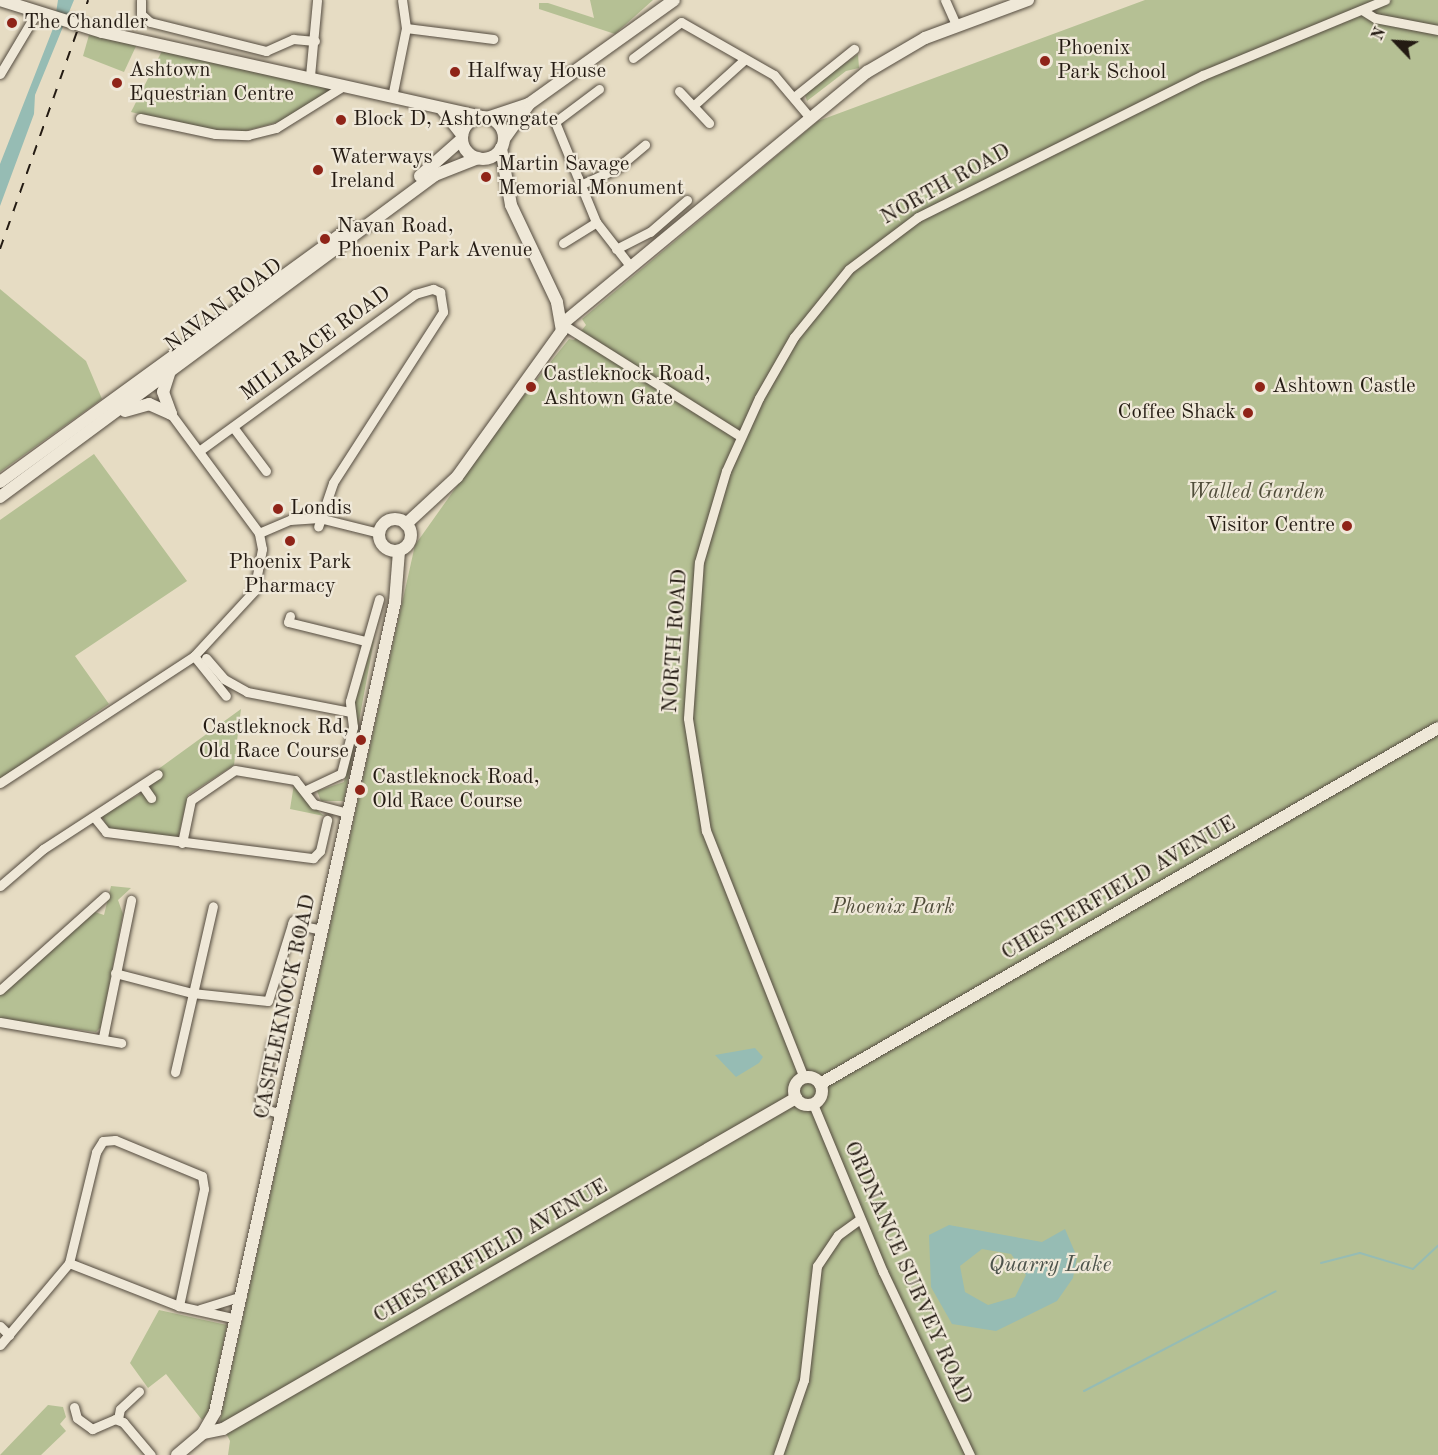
<!DOCTYPE html>
<style>
body{margin:0}
#map{position:relative;width:1438px;height:1455px;overflow:hidden;background:#e6dcc3;font-family:"Old Standard TT",serif}
div>[style]{position:absolute}
[style*='--x']{left:calc(var(--x)*1px);top:calc(var(--y)*1px);width:calc(var(--w)*1px);rotate:calc(var(--a)*1deg)}
.green>*{inset:0;background:#b5c094}
.water>*{inset:0;background:#96bcb4}
.stream>*{height:2px;margin:-1px;padding:0 1px;transform-origin:1px;border-radius:1px;background:#96bcb4}
.roads{filter:drop-shadow(0 0 2px #544b3f) drop-shadow(0 0 2px #544b3f)}
.street>*{height:9px;margin:-4.5px;padding:0 4.5px;transform-origin:4.5px;border-radius:4.5px;background:#efe8d8}
.secondary>*{height:12px;margin:-6px;padding:0 6px;transform-origin:6px;border-radius:6px;background:#efe8d8}
.secondary>.ring{margin:-6px;padding:0;box-sizing:content-box;background:none;border:12px solid #efe8d8;border-radius:50%}
.rail>*{height:2px;margin-top:-1px;transform-origin:0;background:repeating-linear-gradient(90deg,#241b13 0 10px,transparent 0 20px)}
.dots>*{width:16px;height:16px;translate:-50% -50%;box-sizing:border-box;border:3px solid #efe8d8;border-radius:50%}
span{translate:-50% -50%;white-space:nowrap;text-align:center;line-height:1.15;-webkit-text-stroke:4.5px #efe8d8;paint-order:stroke}
.poi-label{font-size:21px;color:#241b13}
.left{translate:0 -50%;text-align:left}
.right{translate:-100% -50%;text-align:right}
.street-label{font-size:21px;color:#241b13}
.park-label{font-size:21px;color:#504d3a;font-style:italic}
.water-label{font-size:22px;color:#4c534b;font-style:italic}
.north{position:absolute;left:1366px;top:12px;width:60px;height:60px;-webkit-text-stroke:4px #efe8d8;paint-order:stroke;rotate:295deg;font-size:16px;font-weight:700;line-height:24px;text-align:center;color:#241b13}
.north::after{content:'';display:block;margin:auto;width:21px;height:27px;background:#241b13;clip-path:polygon(50% 0,100% 100%,50% 72%,0 100%)}
</style>
<div id="map">
<div class="green">
<div style="clip-path:polygon(590px 0,653px 0,615px 34px,539px 9px,539px 3px,548px 3px,594px 18px)"></div>
<div style="clip-path:polygon(1145px 0,1438px 0,1438px 1455px,228px 1455px,230px 1441px,220px 1421px,415px 545px,501px 424px,569px 339px,574px 340px,586px 325px,582px 319px,818px 121px)"></div>
<div style="clip-path:polygon(89px 35px,137px 44px,124px 72px,83px 56px)"></div>
<div style="clip-path:polygon(163px 49px,340px 86px,285px 120px,242px 132px,209px 131px,131px 112px)"></div>
<div style="clip-path:polygon(858px 54px,859px 68px,846px 71px,807px 101px,804px 92px)"></div>
<div style="clip-path:polygon(0 289px,86px 361px,102px 399px,0 472px)"></div>
<div style="clip-path:polygon(94px 454px,187px 581px,75px 656px,109px 704px,0 779px,0 520px)"></div>
<div style="clip-path:polygon(375px 635px,344px 801px,321px 801px,317px 791px,344px 782px,357px 725px,354px 705px)"></div>
<div style="clip-path:polygon(241px 709px,234px 765px,188px 795px,178px 838px,107px 829px,102px 815px,149px 789px,157px 770px)"></div>
<div style="clip-path:polygon(294px 784px,305px 800px,324px 816px,290px 809px)"></div>
<div style="clip-path:polygon(111px 886px,131px 888px,118px 900px,123px 914px,101px 1027px,96px 1032px,0 1020px,0 995px,95px 912px,104px 915px)"></div>
<div style="clip-path:polygon(159px 1310px,227px 1325px,209px 1412px,202px 1420px,166px 1374px,148px 1388px,130px 1363px)"></div>
<div style="clip-path:polygon(48px 1405px,63px 1407px,66px 1417px,60px 1424px,66px 1431px,41px 1455px,0 1455px)"></div>
</div>
<div class="water">
<div style="clip-path:polygon(58px 0,74px 0,35px 95px,34px 114px,0 206px,0 164px,54px 26px)"></div>
<div style="clip-path:polygon(755px 1048px,763px 1057px,759px 1063px,736px 1077px,715px 1055px)"></div>
<div style="clip-path:polygon(evenodd,949px 1225px,1042px 1242px,1065px 1229px,1077px 1257px,1073px 1278px,1057px 1301px,996px 1331px,952px 1324px,931px 1287px,929px 1235px,949px 1225px,982px 1249px,1011px 1254px,1026px 1275px,1015px 1297px,988px 1305px,965px 1292px,960px 1266px,982px 1249px)"></div>
</div>
<div class="stream">
<div style="--x:1321;--y:1263;--w:40;--a:-14.4"></div>
<div style="--x:1360;--y:1253;--w:55;--a:16.8"></div>
<div style="--x:1413;--y:1269;--w:34;--a:-43"></div>
<div style="--x:1084;--y:1391;--w:216;--a:-27.5"></div>
</div>
<div class="roads">
<div class="street">
<div style="--x:141;--y:0;--w:14;--a:90"></div>
<div style="--x:141;--y:14;--w:12;--a:42"></div>
<div style="--x:150;--y:22;--w:120;--a:14"></div>
<div style="--x:266;--y:51;--w:30;--a:-24"></div>
<div style="--x:293;--y:39;--w:22;--a:5"></div>
<div style="--x:945;--y:0;--w:27;--a:66"></div>
<div style="--x:1362;--y:10;--w:15;--a:32"></div>
<div style="--x:1375;--y:18;--w:64;--a:10.8"></div>
<div style="--x:406;--y:28;--w:88;--a:7.2"></div>
<div style="--x:633;--y:58;--w:60;--a:-36.9"></div>
<div style="--x:681;--y:22;--w:107;--a:29.7"></div>
<div style="--x:774;--y:75;--w:57;--a:49.9"></div>
<div style="--x:0;--y:74;--w:72;--a:-59.2"></div>
<div style="--x:310;--y:76;--w:76;--a:-84.7"></div>
<div style="--x:599;--y:89;--w:55;--a:143.1"></div>
<div style="--x:555;--y:122;--w:108;--a:67.7"></div>
<div style="--x:596;--y:222;--w:57;--a:52.1"></div>
<div style="--x:679;--y:91;--w:44;--a:46.8"></div>
<div style="--x:392;--y:97;--w:70;--a:-78.5"></div>
<div style="--x:406;--y:28;--w:28;--a:-98"></div>
<div style="--x:794;--y:97;--w:77;--a:-38.7"></div>
<div style="--x:693;--y:106;--w:70;--a:-42.1"></div>
<div style="--x:140;--y:118;--w:77;--a:12"></div>
<div style="--x:215;--y:134;--w:33;--a:2"></div>
<div style="--x:248;--y:135;--w:29;--a:-14"></div>
<div style="--x:276;--y:128;--w:81;--a:-31.9"></div>
<div style="--x:580;--y:185;--w:39;--a:-24"></div>
<div style="--x:616;--y:169;--w:38;--a:-40"></div>
<div style="--x:563;--y:243;--w:39;--a:-32"></div>
<div style="--x:616;--y:249;--w:38;--a:-27"></div>
<div style="--x:650;--y:232;--w:49;--a:-40.9"></div>
<div style="--x:562;--y:324;--w:210;--a:32.2"></div>
<div style="--x:233;--y:427;--w:55;--a:53.1"></div>
<div style="--x:199;--y:451;--w:267;--a:-36"></div>
<div style="--x:415;--y:294;--w:19;--a:-16"></div>
<div style="--x:433;--y:289;--w:8;--a:23"></div>
<div style="--x:440;--y:292;--w:20;--a:81"></div>
<div style="--x:443;--y:312;--w:203;--a:122.8"></div>
<div style="--x:333;--y:483;--w:46;--a:108.8"></div>
<div style="--x:259;--y:533;--w:34;--a:-23"></div>
<div style="--x:290;--y:520;--w:29;--a:-4"></div>
<div style="--x:319;--y:518;--w:62;--a:14"></div>
<div style="--x:290;--y:616;--w:6;--a:108"></div>
<div style="--x:288;--y:622;--w:79;--a:13.9"></div>
<div style="--x:194;--y:656;--w:51;--a:51.3"></div>
<div style="--x:206;--y:658;--w:28;--a:49"></div>
<div style="--x:224;--y:679;--w:26;--a:29"></div>
<div style="--x:247;--y:692;--w:106;--a:10.9"></div>
<div style="--x:0;--y:783;--w:232;--a:-33.2"></div>
<div style="--x:194;--y:656;--w:88;--a:-47.3"></div>
<div style="--x:254;--y:591;--w:43;--a:-79.2"></div>
<div style="--x:262;--y:549;--w:16;--a:-101"></div>
<div style="--x:259;--y:533;--w:148;--a:-126.5"></div>
<div style="--x:142;--y:785;--w:16;--a:55"></div>
<div style="--x:306;--y:790;--w:38;--a:-25"></div>
<div style="--x:341;--y:774;--w:49;--a:-75.7"></div>
<div style="--x:353;--y:727;--w:26;--a:-97"></div>
<div style="--x:350;--y:701;--w:106;--a:-74.1"></div>
<div style="--x:94;--y:817;--w:19;--a:51"></div>
<div style="--x:106;--y:832;--w:209;--a:7.2"></div>
<div style="--x:313;--y:858;--w:10;--a:-45"></div>
<div style="--x:320;--y:851;--w:32;--a:-77"></div>
<div style="--x:182;--y:843;--w:44;--a:-78.2"></div>
<div style="--x:191;--y:800;--w:53;--a:-34.3"></div>
<div style="--x:235;--y:770;--w:61;--a:9.5"></div>
<div style="--x:295;--y:780;--w:31;--a:52"></div>
<div style="--x:314;--y:804;--w:35;--a:15"></div>
<div style="--x:0;--y:886;--w:57;--a:-40.7"></div>
<div style="--x:43;--y:849;--w:137;--a:-33.1"></div>
<div style="--x:292;--y:924;--w:31;--a:11"></div>
<div style="--x:115;--y:973;--w:80;--a:14.6"></div>
<div style="--x:192;--y:993;--w:76;--a:6"></div>
<div style="--x:268;--y:1001;--w:84;--a:-72.6"></div>
<div style="--x:0;--y:990;--w:141;--a:-41.8"></div>
<div style="--x:0;--y:1022;--w:123;--a:9.8"></div>
<div style="--x:103;--y:1037;--w:140;--a:-78.4"></div>
<div style="--x:272;--y:1042;--w:59;--a:101.7"></div>
<div style="--x:260;--y:1100;--w:13;--a:51"></div>
<div style="--x:268;--y:1110;--w:15;--a:16"></div>
<div style="--x:175;--y:1072;--w:170;--a:-77.1"></div>
<div style="--x:804;--y:1078;--w:266;--a:-111.6"></div>
<div style="--x:706;--y:831;--w:114;--a:-99.1"></div>
<div style="--x:688;--y:718;--w:156;--a:-86"></div>
<div style="--x:699;--y:562;--w:95;--a:-73.5"></div>
<div style="--x:726;--y:471;--w:80;--a:-65.7"></div>
<div style="--x:759;--y:398;--w:70;--a:-60.2"></div>
<div style="--x:794;--y:337;--w:87;--a:-51"></div>
<div style="--x:849;--y:269;--w:86;--a:-37"></div>
<div style="--x:918;--y:217;--w:318;--a:-26.5"></div>
<div style="--x:1203;--y:75;--w:197;--a:-22.4"></div>
<div style="--x:813;--y:1104;--w:182;--a:67.4"></div>
<div style="--x:883;--y:1272;--w:203;--a:64.6"></div>
<div style="--x:179;--y:1306;--w:118;--a:-158.6"></div>
<div style="--x:69;--y:1263;--w:114;--a:-76.3"></div>
<div style="--x:96;--y:1152;--w:13;--a:-58"></div>
<div style="--x:103;--y:1141;--w:12;--a:-5"></div>
<div style="--x:115;--y:1140;--w:94;--a:22.5"></div>
<div style="--x:202;--y:1176;--w:13;--a:81"></div>
<div style="--x:204;--y:1189;--w:120;--a:102.1"></div>
<div style="--x:179;--y:1306;--w:59;--a:12.6"></div>
<div style="--x:200;--y:1309;--w:44;--a:-17.2"></div>
<div style="--x:0;--y:1326;--w:13;--a:45"></div>
<div style="--x:0;--y:1345;--w:107;--a:-49.9"></div>
<div style="--x:74;--y:1407;--w:11;--a:75"></div>
<div style="--x:77;--y:1418;--w:19;--a:36"></div>
<div style="--x:92;--y:1429;--w:25;--a:-23"></div>
<div style="--x:115;--y:1419;--w:9;--a:21"></div>
<div style="--x:123;--y:1422;--w:43;--a:49.7"></div>
<div style="--x:118;--y:1419;--w:10;--a:-79"></div>
<div style="--x:120;--y:1409;--w:26;--a:-43"></div>
<div style="--x:778;--y:1455;--w:79;--a:-70.9"></div>
<div style="--x:804;--y:1380;--w:115;--a:-83.5"></div>
<div style="--x:817;--y:1266;--w:37;--a:-56"></div>
<div style="--x:838;--y:1235;--w:27;--a:-36"></div>
</div>
<div class="secondary">
<div style="--x:0;--y:0;--w:107;--a:17.4"></div>
<div style="--x:102;--y:32;--w:388;--a:12.6"></div>
<div style="--x:442;--y:109;--w:33;--a:52"></div>
<div style="--x:490;--y:117;--w:41;--a:-18.4"></div>
<div class="ring" style="left:462px;top:117px;width:30px;height:30px"></div>
<div style="--x:504;--y:139;--w:43;--a:-54.5"></div>
<div style="--x:529;--y:104;--w:178;--a:-35.6"></div>
<div style="--x:420;--y:176;--w:56;--a:-41.4"></div>
<div style="--x:562;--y:324;--w:396;--a:-39.6"></div>
<div style="--x:867;--y:72;--w:67;--a:-30.4"></div>
<div style="--x:925;--y:38;--w:110;--a:-20.3"></div>
<div style="--x:170;--y:371;--w:22;--a:108"></div>
<div style="--x:163;--y:392;--w:23;--a:70"></div>
<div style="--x:125;--y:411;--w:25;--a:-16"></div>
<div style="--x:149;--y:404;--w:24;--a:24"></div>
<div style="--x:0;--y:482;--w:434;--a:-36"></div>
<div style="--x:0;--y:497;--w:541;--a:-36.51"></div>
<div style="--x:435;--y:175;--w:46;--a:-21.6"></div>
<div class="ring" style="left:379px;top:519px;width:20px;height:20px"></div>
<div style="--x:406;--y:524;--w:69;--a:-42.7"></div>
<div style="--x:457;--y:477;--w:180;--a:-54.3"></div>
<div style="--x:562;--y:331;--w:29;--a:-100"></div>
<div style="--x:557;--y:302;--w:107;--a:-115.4"></div>
<div style="--x:511;--y:205;--w:58;--a:-100"></div>
<div class="ring" style="left:794px;top:1077px;width:16px;height:16px"></div>
<div style="--x:820;--y:1084;--w:713;--a:-29.94"></div>
<div style="--x:203;--y:1433;--w:20;--a:-11"></div>
<div style="--x:223;--y:1429;--w:662;--a:-30.01"></div>
<div style="--x:177;--y:1455;--w:34;--a:-40"></div>
<div style="--x:203;--y:1433;--w:24;--a:-60"></div>
<div style="--x:215;--y:1412;--w:830;--a:-77.47"></div>
<div style="--x:395;--y:602;--w:51;--a:-85.5"></div>
</div>
</div>
<div class="rail">
<div style="--x:0;--y:249;--w:264;--a:-70.5"></div>
</div>
<div class="dots">
<div style="left:12px;top:23px;background:#8f2418"></div>
<div style="left:1045px;top:61px;background:#8f2418"></div>
<div style="left:455px;top:72px;background:#8f2418"></div>
<div style="left:117px;top:83px;background:#8f2418"></div>
<div style="left:341px;top:120px;background:#8f2418"></div>
<div style="left:318px;top:170px;background:#8f2418"></div>
<div style="left:486px;top:177px;background:#8f2418"></div>
<div style="left:325px;top:239px;background:#8f2418"></div>
<div style="left:531px;top:387px;background:#8f2418"></div>
<div style="left:1260px;top:387px;background:#8f2418"></div>
<div style="left:1248px;top:413px;background:#8f2418"></div>
<div style="left:278px;top:509px;background:#8f2418"></div>
<div style="left:1347px;top:526px;background:#8f2418"></div>
<div style="left:290px;top:541px;background:#8f2418"></div>
<div style="left:361px;top:740px;background:#8f2418"></div>
<div style="left:360px;top:790px;background:#8f2418"></div>
</div>
<div class="poi-label">
<span class="left" style="left:24px;top:23px">The Chandler</span>
<span class="left" style="left:1057px;top:61px">Phoenix<br>Park School</span>
<span class="left" style="left:129px;top:83px">Ashtown<br>Equestrian Centre</span>
<span class="left" style="left:467px;top:72px">Halfway House</span>
<span class="left" style="left:353px;top:120px">Block D, Ashtowngate</span>
<span class="left" style="left:330px;top:170px">Waterways<br>Ireland</span>
<span class="left" style="left:498px;top:177px">Martin Savage<br>Memorial Monument</span>
<span class="left" style="left:337px;top:239px">Navan Road,<br>Phoenix Park Avenue</span>
<span class="left" style="left:543px;top:387px">Castleknock Road,<br>Ashtown Gate</span>
<span class="left" style="left:1272px;top:387px">Ashtown Castle</span>
<span class="right" style="left:1236px;top:413px">Coffee Shack</span>
<span class="left" style="left:290px;top:509px">Londis</span>
<span class="right" style="left:1335px;top:526px">Visitor Centre</span>
<span style="left:290px;top:575px">Phoenix Park<br>Pharmacy</span>
<span class="right" style="left:349px;top:740px">Castleknock Rd,<br>Old Race Course</span>
<span class="left" style="left:372px;top:790px">Castleknock Road,<br>Old Race Course</span>
</div>
<div class="street-label">
<span style="left:946px;top:185px;rotate:-29deg">NORTH ROAD</span>
<span style="left:224px;top:306px;rotate:-37deg">NAVAN ROAD</span>
<span style="left:316px;top:344px;rotate:-36deg">MILLRACE ROAD</span>
<span style="left:676px;top:641px;rotate:-86deg">NORTH ROAD</span>
<span style="left:1119px;top:889px;rotate:-30deg">CHESTERFIELD AVENUE</span>
<span style="left:286px;top:1007px;rotate:-78deg">CASTLEKNOCK ROAD</span>
<span style="left:491px;top:1252px;rotate:-30deg">CHESTERFIELD AVENUE</span>
<span style="left:907px;top:1273px;rotate:66deg">ORDNANCE SURVEY ROAD</span>
</div>
<div class="park-label">
<span style="left:1256px;top:493px">Walled Garden</span>
<span style="left:893px;top:908px">Phoenix Park</span>
</div>
<div class="water-label">
<span style="left:1050px;top:1266px">Quarry Lake</span>
</div>
<div class="north">N</div>
</div>
